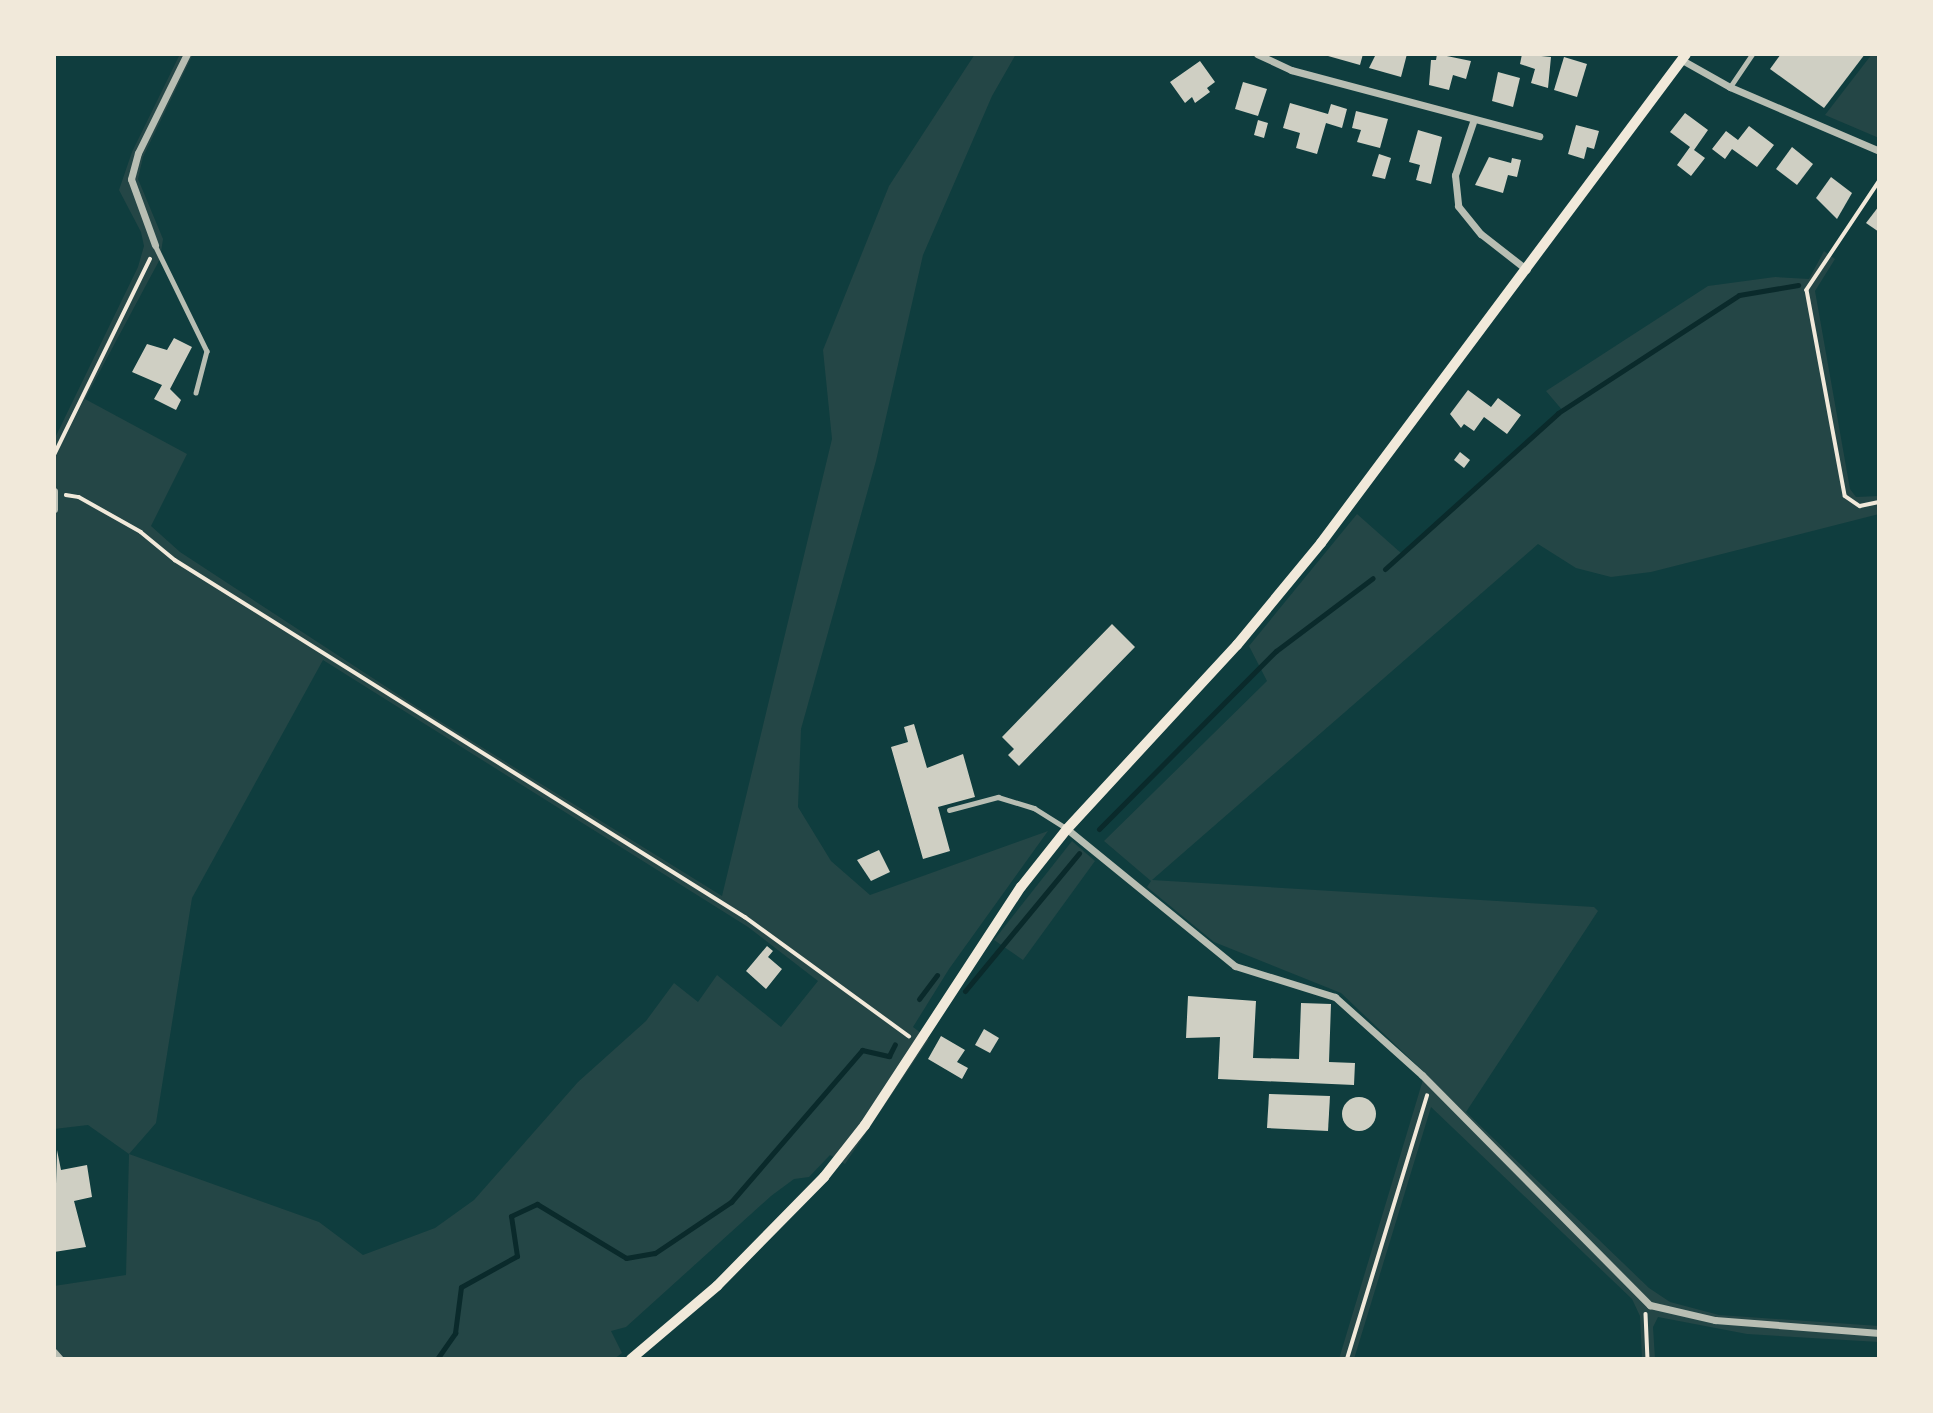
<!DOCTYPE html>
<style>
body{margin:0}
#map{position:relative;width:1933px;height:1413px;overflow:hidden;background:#0f3d3e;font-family:Commissioner,sans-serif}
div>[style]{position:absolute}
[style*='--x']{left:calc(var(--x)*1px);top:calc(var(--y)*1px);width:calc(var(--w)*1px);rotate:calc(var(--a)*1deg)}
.green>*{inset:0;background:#244646}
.stream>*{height:5px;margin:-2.5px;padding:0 2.5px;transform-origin:2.5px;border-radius:2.5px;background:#0a2a2b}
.building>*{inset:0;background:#cfcfc3}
.round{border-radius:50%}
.path>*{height:3.5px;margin:-1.75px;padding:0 1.75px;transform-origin:1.75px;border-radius:1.75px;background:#f1e9da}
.service>*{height:4.5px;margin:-2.25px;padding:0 2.25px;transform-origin:2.25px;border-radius:2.25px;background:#b8beb3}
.minor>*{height:7px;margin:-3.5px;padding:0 3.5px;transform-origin:3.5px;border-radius:3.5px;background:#b8beb3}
.secondary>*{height:10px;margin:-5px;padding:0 5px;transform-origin:5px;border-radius:5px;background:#f1e9da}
span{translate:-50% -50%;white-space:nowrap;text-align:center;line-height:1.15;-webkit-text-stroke:5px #f1e9da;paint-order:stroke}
.frame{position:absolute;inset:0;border:56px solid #f1e9da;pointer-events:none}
</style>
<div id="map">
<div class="green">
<div style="clip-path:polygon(evenodd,180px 54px,193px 54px,143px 157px,138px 179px,163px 239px,160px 259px,85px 399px,187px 454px,151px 526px,180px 552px,417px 707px,722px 896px,832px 439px,823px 350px,889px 186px,975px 54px,1016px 54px,992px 96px,923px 255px,876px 461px,801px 729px,798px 807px,831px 861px,870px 895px,1048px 831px,949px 969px,913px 1027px,929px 1039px,845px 1164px,830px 1155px,809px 1177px,794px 1179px,771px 1196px,626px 1327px,611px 1331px,622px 1353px,614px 1359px,54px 1359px,54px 1286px,126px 1275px,129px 1154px,88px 1125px,54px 1129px,54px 440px,138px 267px,144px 246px,141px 232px,119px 190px,132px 152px,180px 54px,323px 660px,748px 927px,818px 981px,781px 1027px,717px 975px,698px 1002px,674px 983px,646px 1021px,578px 1082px,474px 1200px,435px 1228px,363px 1255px,319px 1222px,129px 1154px,156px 1123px,192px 898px,323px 660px)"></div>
<div style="clip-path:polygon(1872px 54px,1879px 54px,1879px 138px,1825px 115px)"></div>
<div style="clip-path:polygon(1824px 251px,1835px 259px,1815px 291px,1850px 489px,1856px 497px,1879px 496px,1879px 514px,1651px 572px,1611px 577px,1576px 568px,1538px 544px,1152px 880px,1594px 907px,1598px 911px,1466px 1112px,1649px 1288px,1670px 1302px,1719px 1315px,1879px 1326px,1879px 1342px,1747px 1334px,1658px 1317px,1653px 1327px,1655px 1359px,1642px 1359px,1640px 1316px,1632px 1299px,1431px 1107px,1354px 1359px,1339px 1359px,1425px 1073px,1341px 993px,1214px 942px,1147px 887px,1151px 881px,1104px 841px,1267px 681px,1249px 646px,1357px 514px,1401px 553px,1563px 411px,1546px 391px,1708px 286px,1775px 277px,1809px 279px)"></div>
<div style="clip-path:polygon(1072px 841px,1095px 861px,1023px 960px,994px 940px)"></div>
</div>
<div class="stream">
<div style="--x:1385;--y:569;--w:233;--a:-42"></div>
<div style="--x:1558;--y:413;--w:216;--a:-33.1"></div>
<div style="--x:1739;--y:295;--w:60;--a:-9.6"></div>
<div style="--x:1099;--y:829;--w:251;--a:-45.2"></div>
<div style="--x:1276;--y:651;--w:121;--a:-37"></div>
<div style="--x:965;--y:991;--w:179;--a:-50.4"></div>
<div style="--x:919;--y:999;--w:30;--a:-53"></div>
<div style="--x:437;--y:1359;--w:32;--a:-55"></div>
<div style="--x:455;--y:1333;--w:46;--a:-82.6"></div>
<div style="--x:461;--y:1287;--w:64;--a:-29"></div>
<div style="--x:517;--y:1256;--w:40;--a:-98.5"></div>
<div style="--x:511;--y:1216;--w:29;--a:-25"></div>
<div style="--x:537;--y:1204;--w:104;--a:31.2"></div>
<div style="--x:626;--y:1258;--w:29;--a:-10"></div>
<div style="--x:655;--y:1253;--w:92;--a:-33.9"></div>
<div style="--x:731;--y:1202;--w:201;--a:-49.2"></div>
<div style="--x:862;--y:1050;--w:28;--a:13"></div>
<div style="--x:889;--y:1056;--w:13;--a:-63"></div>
</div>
<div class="building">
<div style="clip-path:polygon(1321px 54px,1363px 54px,1360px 65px)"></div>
<div style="clip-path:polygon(1376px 54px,1407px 54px,1401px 77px,1369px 68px)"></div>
<div style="clip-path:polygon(1437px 54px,1471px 61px,1466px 79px,1453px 75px,1449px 90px,1429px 85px,1431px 60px,1436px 60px)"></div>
<div style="clip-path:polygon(1522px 54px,1551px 57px,1548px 88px,1531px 83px,1535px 69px,1520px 64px)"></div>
<div style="clip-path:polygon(1781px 54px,1865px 54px,1824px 108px,1770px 69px)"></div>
<div style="clip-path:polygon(1564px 57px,1587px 64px,1577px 97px,1554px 90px)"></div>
<div style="clip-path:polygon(1200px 61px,1215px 82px,1207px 88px,1210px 92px,1195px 103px,1192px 97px,1185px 103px,1170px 82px)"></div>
<div style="clip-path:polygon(1498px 72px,1520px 78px,1513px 107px,1492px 101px)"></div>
<div style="clip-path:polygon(1243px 82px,1267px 89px,1258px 116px,1235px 109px)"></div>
<div style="clip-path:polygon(1290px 103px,1328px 114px,1331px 104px,1347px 109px,1342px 128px,1326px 123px,1317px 154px,1296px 148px,1300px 133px,1283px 128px)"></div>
<div style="clip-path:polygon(1356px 111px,1388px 119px,1380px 148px,1357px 142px,1361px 130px,1352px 128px)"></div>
<div style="clip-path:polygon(1685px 113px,1708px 130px,1694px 150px,1705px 158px,1691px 176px,1677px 165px,1690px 147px,1670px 132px)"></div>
<div style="clip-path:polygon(1258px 120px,1268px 123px,1264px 138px,1254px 135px)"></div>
<div style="clip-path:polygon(1576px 125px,1599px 131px,1594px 149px,1587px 147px,1584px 159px,1568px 154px)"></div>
<div style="clip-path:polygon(1749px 126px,1774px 145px,1757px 167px,1732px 149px,1725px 159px,1712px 149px,1726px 131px,1738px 140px)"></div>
<div style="clip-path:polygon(1418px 130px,1442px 137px,1431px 184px,1416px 180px,1420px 165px,1409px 162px)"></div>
<div style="clip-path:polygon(1792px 147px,1813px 164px,1797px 185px,1776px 169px)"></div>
<div style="clip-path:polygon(1379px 154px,1391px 158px,1385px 179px,1372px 176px)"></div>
<div style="clip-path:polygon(1489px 157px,1511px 163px,1512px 158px,1521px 160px,1517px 177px,1508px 175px,1503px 193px,1475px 185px)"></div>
<div style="clip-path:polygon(1831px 177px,1852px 193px,1837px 219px,1816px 198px)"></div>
<div style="clip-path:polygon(1879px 206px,1879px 232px,1866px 223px)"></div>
<div style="clip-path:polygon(174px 338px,192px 347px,170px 389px,181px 400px,176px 410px,154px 399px,162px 385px,132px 372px,147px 344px,167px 350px)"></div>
<div style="clip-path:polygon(1468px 390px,1491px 407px,1498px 398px,1521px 415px,1507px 434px,1484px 417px,1474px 431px,1464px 424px,1461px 428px,1450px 414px)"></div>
<div style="clip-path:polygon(1460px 452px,1470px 460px,1464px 468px,1454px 460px)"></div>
<div style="clip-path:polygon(1112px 624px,1135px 647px,1019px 766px,1008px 755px,1014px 749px,1002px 737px)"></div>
<div style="clip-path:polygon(914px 724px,927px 768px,963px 754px,975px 797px,938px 807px,950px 851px,923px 859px,891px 747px,908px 742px,904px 727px)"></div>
<div style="clip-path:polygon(879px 850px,890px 872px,871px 881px,857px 860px)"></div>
<div style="clip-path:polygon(767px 946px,773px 951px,768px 957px,782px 969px,766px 989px,746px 971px)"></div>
<div style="clip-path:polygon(1188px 996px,1256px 1001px,1253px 1058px,1299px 1059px,1301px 1003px,1331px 1004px,1329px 1062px,1355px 1063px,1354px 1085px,1218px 1079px,1220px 1037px,1186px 1038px)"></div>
<div style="clip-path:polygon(984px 1029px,999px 1038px,990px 1053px,975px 1045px)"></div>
<div style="clip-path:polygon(941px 1036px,965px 1050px,957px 1062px,968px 1068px,962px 1079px,928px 1059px)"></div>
<div style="clip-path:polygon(1269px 1094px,1330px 1096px,1328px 1131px,1267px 1128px)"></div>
<div class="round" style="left:1342px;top:1097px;width:34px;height:34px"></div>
<div style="clip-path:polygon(57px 1150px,61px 1170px,87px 1165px,92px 1197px,74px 1201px,86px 1247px,54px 1252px)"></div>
</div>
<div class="path">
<div style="--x:1879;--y:182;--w:130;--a:123.7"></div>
<div style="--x:1807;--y:290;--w:209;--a:79.5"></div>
<div style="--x:1845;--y:496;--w:18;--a:34"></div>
<div style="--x:1860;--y:506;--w:19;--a:-12"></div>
<div style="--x:54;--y:455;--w:218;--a:-63.9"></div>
<div style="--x:66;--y:495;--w:13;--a:9"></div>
<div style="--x:79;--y:497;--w:71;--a:29.4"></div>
<div style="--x:141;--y:532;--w:44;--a:39.5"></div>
<div style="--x:175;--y:560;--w:673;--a:32.06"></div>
<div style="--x:745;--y:917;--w:203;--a:36"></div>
<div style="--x:1646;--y:1314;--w:45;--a:87.5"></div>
<div style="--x:1347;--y:1359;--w:275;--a:-73.1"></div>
</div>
<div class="service">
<div style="--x:1730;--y:87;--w:40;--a:-56"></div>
<div style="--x:155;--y:245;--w:118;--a:63.9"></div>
<div style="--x:207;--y:351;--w:43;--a:104.7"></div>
<div style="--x:949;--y:810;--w:51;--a:-14.9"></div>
<div style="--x:998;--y:797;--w:38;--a:17"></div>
<div style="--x:1034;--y:808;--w:38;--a:32"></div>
</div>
<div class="minor">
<div style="--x:1257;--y:54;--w:38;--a:25"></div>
<div style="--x:1291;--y:70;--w:257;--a:14.9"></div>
<div style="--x:1682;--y:60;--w:55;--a:29.4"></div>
<div style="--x:1730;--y:87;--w:162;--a:23.2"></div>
<div style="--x:1473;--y:122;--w:56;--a:108.8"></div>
<div style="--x:1455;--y:175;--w:31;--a:84"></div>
<div style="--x:1458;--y:206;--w:36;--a:51"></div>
<div style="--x:1481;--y:234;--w:58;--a:38"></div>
<div style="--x:155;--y:245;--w:70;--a:-110"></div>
<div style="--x:131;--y:179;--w:27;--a:-75"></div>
<div style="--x:138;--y:153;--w:110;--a:-63.7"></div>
<div style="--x:54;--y:491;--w:18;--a:90"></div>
<div style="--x:1067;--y:829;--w:217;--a:39.2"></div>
<div style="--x:1235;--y:966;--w:105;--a:17.2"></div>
<div style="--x:1335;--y:997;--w:117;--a:41.9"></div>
<div style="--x:1422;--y:1075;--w:324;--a:45.3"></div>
<div style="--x:1650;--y:1305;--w:67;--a:13"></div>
<div style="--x:1715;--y:1320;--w:165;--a:4.5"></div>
<div style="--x:54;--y:1352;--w:9;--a:49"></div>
</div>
<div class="secondary">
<div style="--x:631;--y:1359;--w:113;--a:-40.3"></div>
<div style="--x:717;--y:1286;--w:153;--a:-45.5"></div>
<div style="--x:824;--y:1177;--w:66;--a:-51.7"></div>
<div style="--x:865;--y:1125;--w:285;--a:-56.8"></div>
<div style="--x:1021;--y:887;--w:74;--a:-51.6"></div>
<div style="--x:1067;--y:829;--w:251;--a:-47.3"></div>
<div style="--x:1237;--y:645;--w:132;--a:-50.5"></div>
<div style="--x:1321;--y:543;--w:610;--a:-53.26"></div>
</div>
<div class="frame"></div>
</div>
